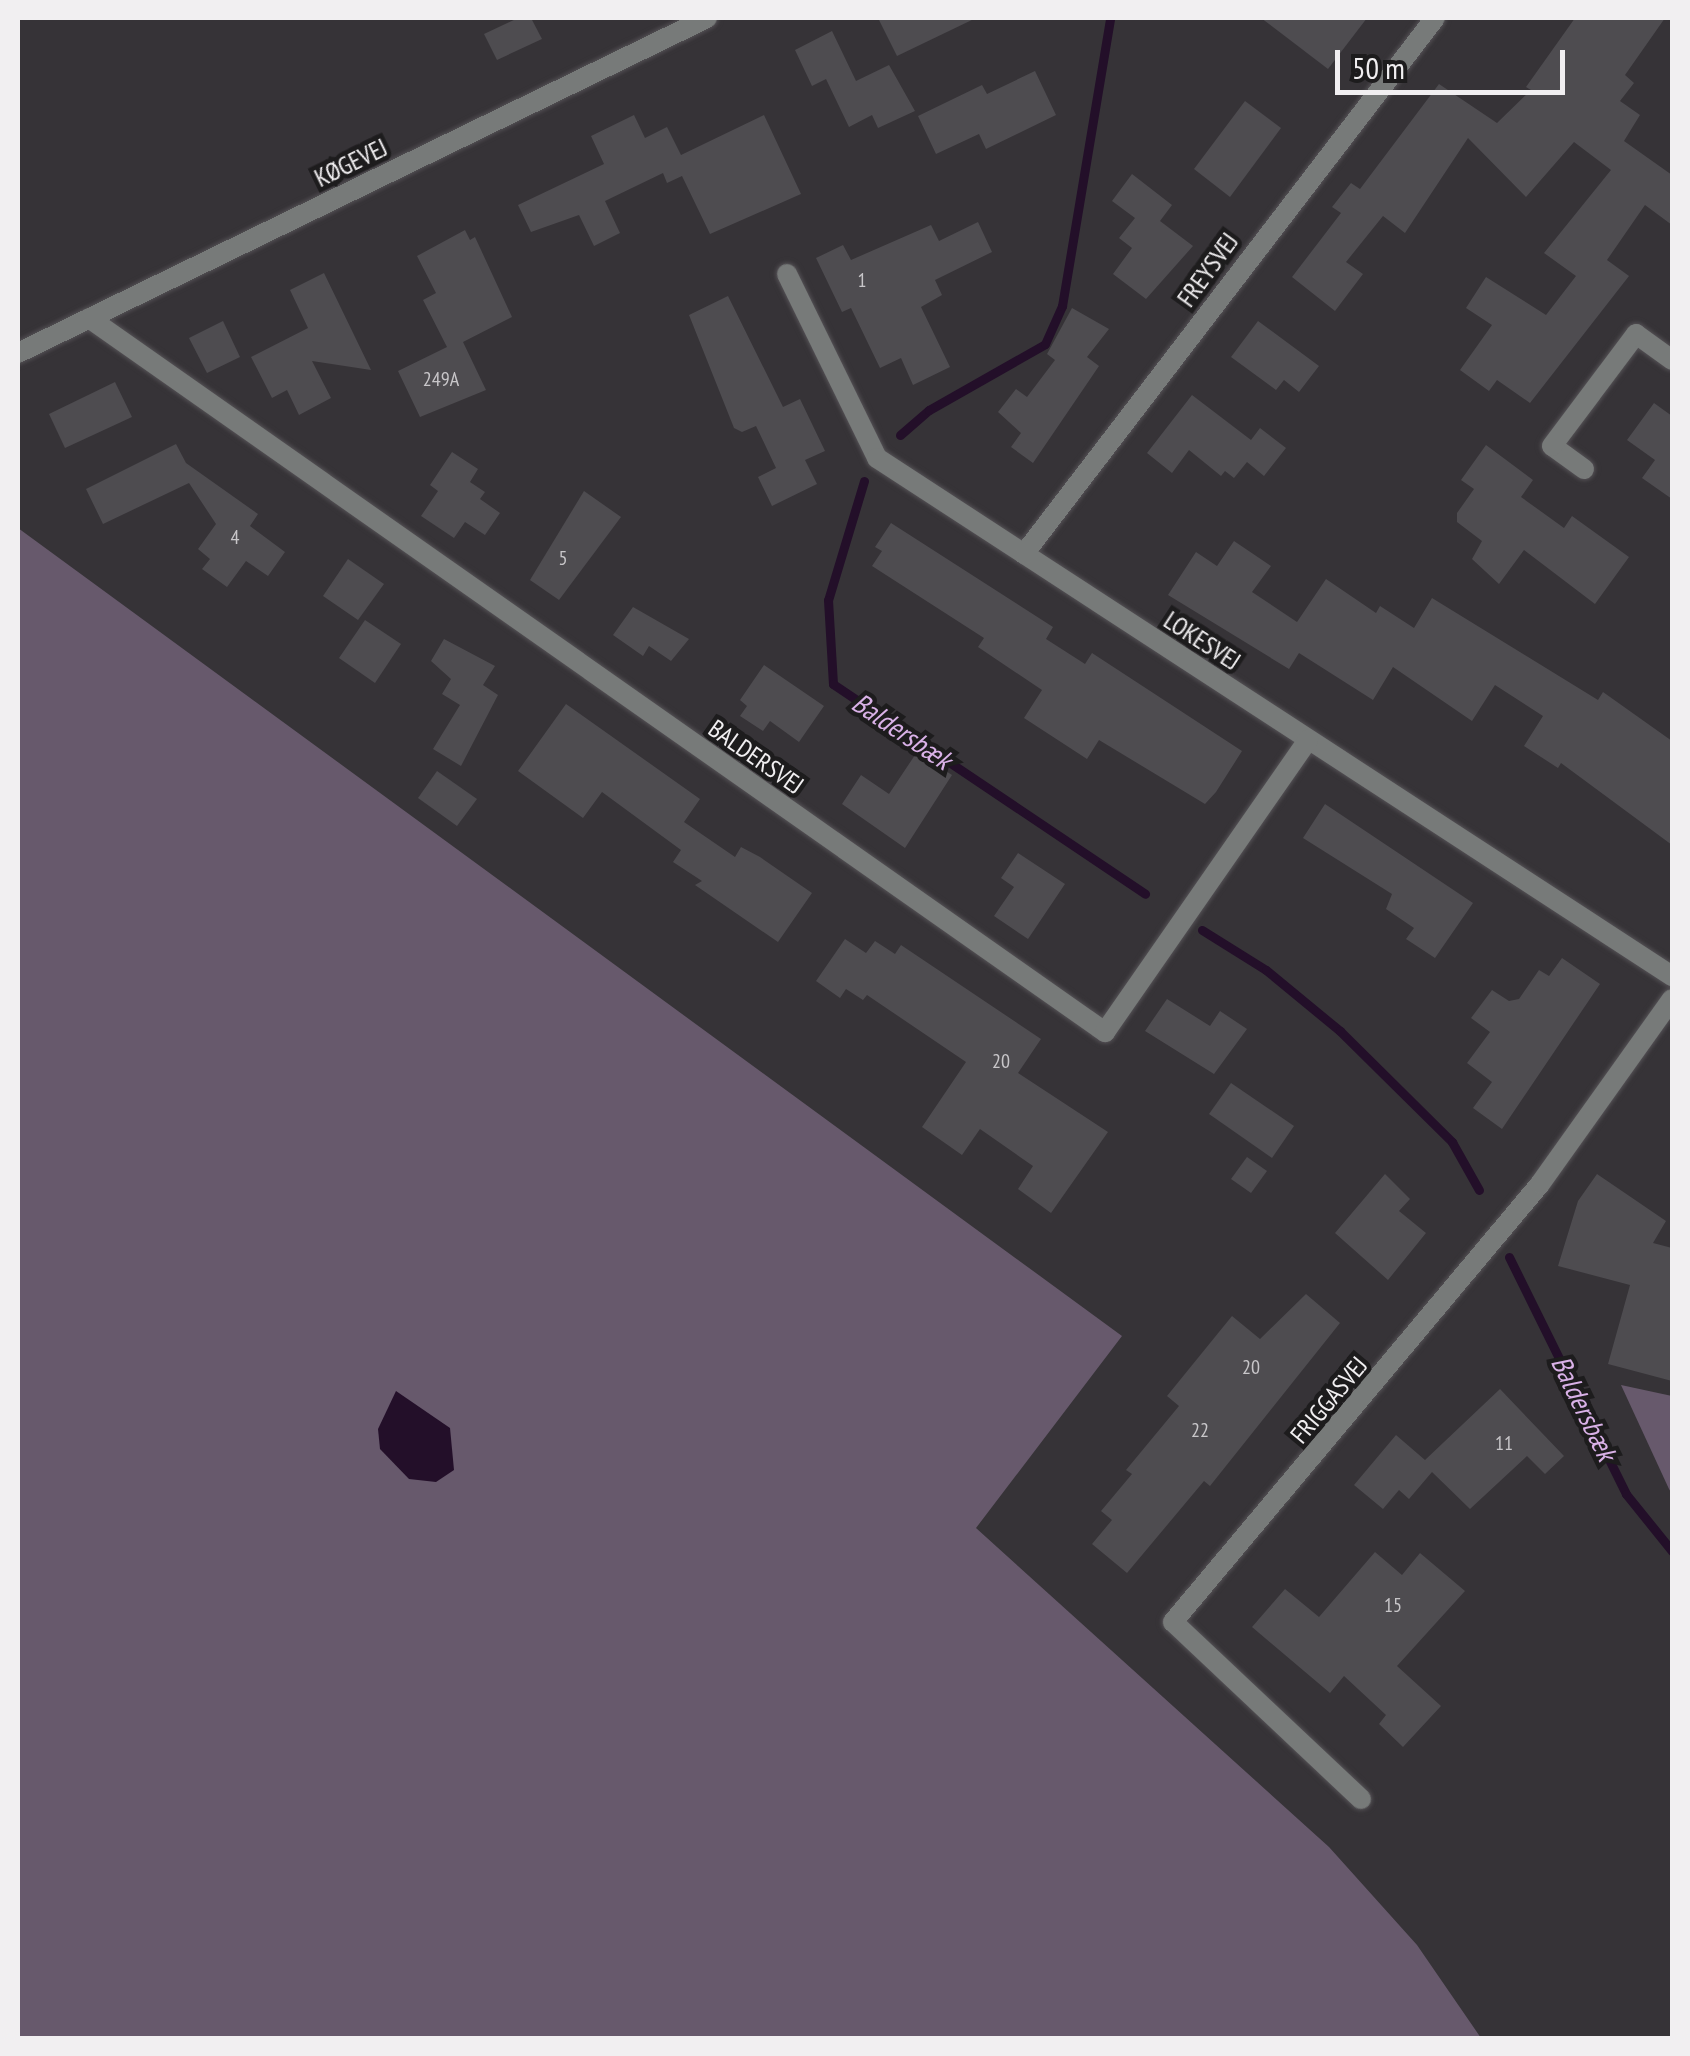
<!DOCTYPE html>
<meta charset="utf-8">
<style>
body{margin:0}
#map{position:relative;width:1690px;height:2056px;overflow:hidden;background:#363337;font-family:"PT Sans Narrow",sans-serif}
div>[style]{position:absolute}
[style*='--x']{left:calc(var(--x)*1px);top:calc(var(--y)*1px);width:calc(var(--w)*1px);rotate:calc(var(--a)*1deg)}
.green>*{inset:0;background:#67596c}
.water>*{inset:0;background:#230f29}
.stream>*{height:9px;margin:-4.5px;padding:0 4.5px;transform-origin:4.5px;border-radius:4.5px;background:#230f29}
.building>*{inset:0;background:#4e4c50}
.roads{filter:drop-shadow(0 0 2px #545155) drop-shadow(0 0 2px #545155)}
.minor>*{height:20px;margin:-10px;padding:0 10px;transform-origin:10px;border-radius:10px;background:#777a79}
.tertiary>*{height:20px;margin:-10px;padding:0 10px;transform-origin:10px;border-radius:10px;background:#777a79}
span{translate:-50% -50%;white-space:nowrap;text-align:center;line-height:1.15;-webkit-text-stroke:9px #1d1c1d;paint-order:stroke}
.number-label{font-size:20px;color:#c8c6c9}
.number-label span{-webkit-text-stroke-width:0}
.street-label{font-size:25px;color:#f1eff1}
.water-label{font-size:28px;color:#d9b1e7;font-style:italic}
.frame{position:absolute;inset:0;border:20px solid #f1eff1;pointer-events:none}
.scale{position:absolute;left:1335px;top:50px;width:230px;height:45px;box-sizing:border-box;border:5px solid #f1eff1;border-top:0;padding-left:12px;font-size:30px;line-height:35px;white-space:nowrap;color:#f1eff1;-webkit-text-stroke:8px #1d1c1d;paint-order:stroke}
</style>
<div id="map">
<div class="green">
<div style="clip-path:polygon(18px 528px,1122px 1336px,976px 1528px,1329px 1847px,1417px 1945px,1481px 2038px,18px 2038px)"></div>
<div style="clip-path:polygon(1621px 1385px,1672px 1396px,1672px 1494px,1669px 1489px)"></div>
</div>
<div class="water">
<div style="clip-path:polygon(396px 1391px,450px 1428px,454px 1470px,436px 1482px,409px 1479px,380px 1449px,378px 1429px)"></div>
</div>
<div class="stream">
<div style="--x:900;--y:435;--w:38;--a:-41"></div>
<div style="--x:929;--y:410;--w:133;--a:-29.6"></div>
<div style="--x:1045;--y:344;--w:42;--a:-65.9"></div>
<div style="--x:1062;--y:306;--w:292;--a:-80.5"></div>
<div style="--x:864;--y:481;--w:124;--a:106.8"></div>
<div style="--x:828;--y:600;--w:84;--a:86.6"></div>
<div style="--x:833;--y:684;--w:376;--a:33.9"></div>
<div style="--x:1202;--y:930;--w:75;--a:32"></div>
<div style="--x:1266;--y:970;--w:96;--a:39.5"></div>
<div style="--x:1340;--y:1031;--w:158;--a:44.7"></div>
<div style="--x:1452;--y:1142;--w:55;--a:60.6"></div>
<div style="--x:1509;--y:1257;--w:264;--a:63.7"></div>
<div style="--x:1626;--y:1494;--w:73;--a:51.1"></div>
</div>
<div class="building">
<div style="clip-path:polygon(518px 18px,531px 18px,542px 39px,497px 60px,484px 34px)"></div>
<div style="clip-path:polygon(878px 18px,976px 18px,897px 56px)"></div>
<div style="clip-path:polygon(1261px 18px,1367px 18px,1328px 69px)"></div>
<div style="clip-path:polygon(1575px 18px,1665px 18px,1625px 75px,1634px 83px,1620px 101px,1640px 115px,1624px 141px,1672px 175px,1672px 225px,1645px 205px,1607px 260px,1629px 276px,1530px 403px,1497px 380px,1489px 391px,1460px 370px,1492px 325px,1466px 308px,1486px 277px,1546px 315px,1576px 276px,1544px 253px,1611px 170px,1574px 142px,1526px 197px,1468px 138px,1405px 233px,1383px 216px,1346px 262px,1363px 274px,1335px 311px,1292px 277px,1341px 213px,1332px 207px,1351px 183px,1360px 189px,1439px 84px,1497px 123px,1531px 90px,1526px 87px)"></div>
<div style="clip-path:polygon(832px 31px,856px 81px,889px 65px,915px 111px,878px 128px,872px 115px,849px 127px,826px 79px,812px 86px,795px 50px)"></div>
<div style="clip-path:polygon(1035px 71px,1056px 115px,986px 149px,979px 134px,936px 154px,918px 116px,982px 85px,987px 94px)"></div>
<div style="clip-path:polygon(1245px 101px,1281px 128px,1230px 197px,1194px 169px)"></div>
<div style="clip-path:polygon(634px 115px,645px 138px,667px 127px,681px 155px,764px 115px,801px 194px,710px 234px,682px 176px,667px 183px,663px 173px,605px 201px,620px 233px,594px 246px,579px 215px,531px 232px,518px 205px,604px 164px,591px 136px)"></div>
<div style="clip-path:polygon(1132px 174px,1172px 205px,1160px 221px,1193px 246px,1146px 299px,1113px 274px,1132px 248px,1119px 238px,1135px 218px,1112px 201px)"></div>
<div style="clip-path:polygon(978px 222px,992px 252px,935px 280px,942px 295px,921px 307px,950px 367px,913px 385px,901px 358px,880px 368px,851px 308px,842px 312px,816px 258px,843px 245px,851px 260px,931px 225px,939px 241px)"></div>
<div style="clip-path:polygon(465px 230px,470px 240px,475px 237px,512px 317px,463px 342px,486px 390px,420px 417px,398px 371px,447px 347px,423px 300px,436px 293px,417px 256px)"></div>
<div style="clip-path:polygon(324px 273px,371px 370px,312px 361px,331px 398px,299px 415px,287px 390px,272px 398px,251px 357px,308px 328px,290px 290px)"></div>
<div style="clip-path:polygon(728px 296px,783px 407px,800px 399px,825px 451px,805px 460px,817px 484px,772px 506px,758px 477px,776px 468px,756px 426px,742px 432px,734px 428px,689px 315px)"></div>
<div style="clip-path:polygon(1072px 308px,1109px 329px,1087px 357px,1099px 366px,1033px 463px,1011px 447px,1021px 433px,998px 412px,1016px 389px,1027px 397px,1055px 360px,1047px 354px)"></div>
<div style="clip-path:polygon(223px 321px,240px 357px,207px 373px,189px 338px)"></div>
<div style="clip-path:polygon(1258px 321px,1319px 366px,1299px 392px,1284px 380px,1276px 390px,1231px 357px)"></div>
<div style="clip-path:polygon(115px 382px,132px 417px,65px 448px,49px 414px)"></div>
<div style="clip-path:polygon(1192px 395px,1251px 440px,1260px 428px,1286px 448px,1264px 476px,1247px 462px,1234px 478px,1225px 471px,1221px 476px,1189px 450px,1172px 473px,1147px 453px)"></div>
<div style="clip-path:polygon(1654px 403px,1672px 416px,1672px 499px,1642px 478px,1655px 460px,1627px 440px)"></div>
<div style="clip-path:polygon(176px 444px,186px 463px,258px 514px,250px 526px,285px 552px,268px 576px,246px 561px,227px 587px,202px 569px,210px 559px,198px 549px,216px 524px,189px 483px,103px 524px,86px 489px)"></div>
<div style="clip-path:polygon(1486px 445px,1533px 480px,1521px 497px,1564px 528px,1572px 516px,1629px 557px,1595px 604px,1524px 550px,1499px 584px,1472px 559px,1482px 541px,1457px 522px,1457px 513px,1474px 489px,1461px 480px)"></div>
<div style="clip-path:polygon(452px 452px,478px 469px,470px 482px,485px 492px,480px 499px,500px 513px,485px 535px,465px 522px,454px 538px,421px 516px,438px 491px,430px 485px)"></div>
<div style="clip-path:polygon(584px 491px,621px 517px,559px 600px,530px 580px)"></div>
<div style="clip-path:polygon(891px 523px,1053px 627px,1046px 639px,1085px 664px,1092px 653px,1242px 751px,1216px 792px,1205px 804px,1099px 740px,1087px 759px,1024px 718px,1042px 690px,978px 647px,984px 638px,872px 566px,882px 551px,875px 547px)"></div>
<div style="clip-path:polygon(1234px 541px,1271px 566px,1252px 592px,1297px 622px,1326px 579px,1376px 613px,1380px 606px,1414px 628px,1432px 598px,1598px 700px,1603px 692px,1672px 741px,1672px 845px,1561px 763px,1558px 768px,1524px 746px,1543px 716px,1495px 685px,1472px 721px,1393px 667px,1373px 700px,1299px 653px,1289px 669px,1168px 595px,1196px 552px,1217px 566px)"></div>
<div style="clip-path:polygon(348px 559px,384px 584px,358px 620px,323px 596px)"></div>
<div style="clip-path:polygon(633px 607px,689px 639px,671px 661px,649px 646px,643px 656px,613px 635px)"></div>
<div style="clip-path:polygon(365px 620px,401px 644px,375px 683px,339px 658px)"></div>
<div style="clip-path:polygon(444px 639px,495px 666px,483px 685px,498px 695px,461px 766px,433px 749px,460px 705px,442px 694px,451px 679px,431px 661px)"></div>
<div style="clip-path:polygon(764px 665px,824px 706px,799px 742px,770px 721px,763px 731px,740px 716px,747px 706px,740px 700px)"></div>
<div style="clip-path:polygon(566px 704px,700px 799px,684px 822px,735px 857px,741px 847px,760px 857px,812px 893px,778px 942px,695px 885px,702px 881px,673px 862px,681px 850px,602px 792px,583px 818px,518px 771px)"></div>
<div style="clip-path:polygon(917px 752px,952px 775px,905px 848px,842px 804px,861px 775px,889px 794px)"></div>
<div style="clip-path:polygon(437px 771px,477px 799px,457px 826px,418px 798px)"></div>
<div style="clip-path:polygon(1325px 804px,1473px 903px,1435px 958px,1406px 939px,1414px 928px,1386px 909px,1392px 894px,1303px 838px)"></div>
<div style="clip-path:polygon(1018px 853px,1065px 884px,1028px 939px,994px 916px,1014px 887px,1001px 878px)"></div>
<div style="clip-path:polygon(845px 939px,866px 953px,875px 941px,895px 954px,901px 945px,1041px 1039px,1018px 1073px,1108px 1132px,1051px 1213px,1018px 1189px,1033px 1166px,980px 1129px,962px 1155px,922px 1127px,966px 1062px,867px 995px,863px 1000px,846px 989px,840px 998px,816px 981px)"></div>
<div style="clip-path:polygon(1562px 958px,1600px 984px,1502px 1129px,1473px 1108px,1492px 1082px,1467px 1063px,1490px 1032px,1471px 1018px,1492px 990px,1509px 1001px,1519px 999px,1539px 970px,1549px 976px)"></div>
<div style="clip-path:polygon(1167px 999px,1210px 1026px,1220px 1011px,1247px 1029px,1214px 1074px,1145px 1031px)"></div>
<div style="clip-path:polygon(1231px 1083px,1294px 1126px,1272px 1158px,1209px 1114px)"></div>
<div style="clip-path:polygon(1247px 1157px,1267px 1171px,1251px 1193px,1231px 1179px)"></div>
<div style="clip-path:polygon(1385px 1174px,1410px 1199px,1399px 1211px,1426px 1233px,1388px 1280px,1335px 1233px)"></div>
<div style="clip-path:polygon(1597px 1174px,1666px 1221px,1653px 1243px,1672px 1248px,1672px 1381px,1608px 1364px,1630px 1285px,1558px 1266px,1578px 1201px)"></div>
<div style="clip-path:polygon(1306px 1294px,1340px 1323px,1210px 1486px,1204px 1481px,1127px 1573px,1092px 1544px,1112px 1520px,1101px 1511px,1132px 1474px,1126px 1470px,1179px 1406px,1167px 1396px,1232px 1316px,1260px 1339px)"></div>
<div style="clip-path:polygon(1500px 1389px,1564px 1456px,1545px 1474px,1527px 1456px,1470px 1509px,1432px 1472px,1409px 1499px,1399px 1490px,1383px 1509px,1354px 1485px,1396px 1435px,1425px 1460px)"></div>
<div style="clip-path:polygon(1375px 1552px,1402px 1575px,1420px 1553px,1465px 1591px,1397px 1666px,1441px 1706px,1403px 1747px,1379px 1724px,1386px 1715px,1344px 1676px,1330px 1693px,1252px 1627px,1285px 1589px,1319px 1617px)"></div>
</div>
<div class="roads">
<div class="minor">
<div style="--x:787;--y:274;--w:205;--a:63.9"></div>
<div style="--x:877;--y:458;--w:949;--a:33.09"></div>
<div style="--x:89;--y:318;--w:1242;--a:35.1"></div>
<div style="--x:1105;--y:1032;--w:356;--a:-55.2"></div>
<div style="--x:1584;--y:469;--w:39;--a:-144"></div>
<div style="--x:1552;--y:446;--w:140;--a:-53.1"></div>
<div style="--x:1636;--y:334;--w:44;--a:35.8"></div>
<div style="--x:1024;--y:554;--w:675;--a:-52.52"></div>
<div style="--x:1361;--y:1799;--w:258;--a:-136.7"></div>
<div style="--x:1173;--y:1622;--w:571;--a:-50.04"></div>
<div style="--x:1540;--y:1184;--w:227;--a:-54.5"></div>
</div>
<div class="tertiary">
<div style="--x:18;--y:353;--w:766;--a:-25.93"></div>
</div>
</div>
<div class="number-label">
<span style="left:862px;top:280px">1</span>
<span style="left:441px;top:379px">249A</span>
<span style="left:235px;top:537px">4</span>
<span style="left:563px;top:558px">5</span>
<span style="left:1001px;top:1061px">20</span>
<span style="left:1251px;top:1367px">20</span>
<span style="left:1200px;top:1430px">22</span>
<span style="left:1504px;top:1443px">11</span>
<span style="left:1393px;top:1605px">15</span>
</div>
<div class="street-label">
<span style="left:351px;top:163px;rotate:-26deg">KØGEVEJ</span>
<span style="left:1208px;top:270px;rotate:-54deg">FREYSVEJ</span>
<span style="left:1202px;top:641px;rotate:33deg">LOKESVEJ</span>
<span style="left:756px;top:757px;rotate:35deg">BALDERSVEJ</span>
<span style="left:1329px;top:1400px;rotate:-50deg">FRIGGASVEJ</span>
</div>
<div class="water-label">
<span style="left:902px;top:731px;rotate:34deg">Baldersbæk</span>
<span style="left:1584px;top:1408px;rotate:64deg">Baldersbæk</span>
</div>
<div class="frame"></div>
<div class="scale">50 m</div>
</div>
